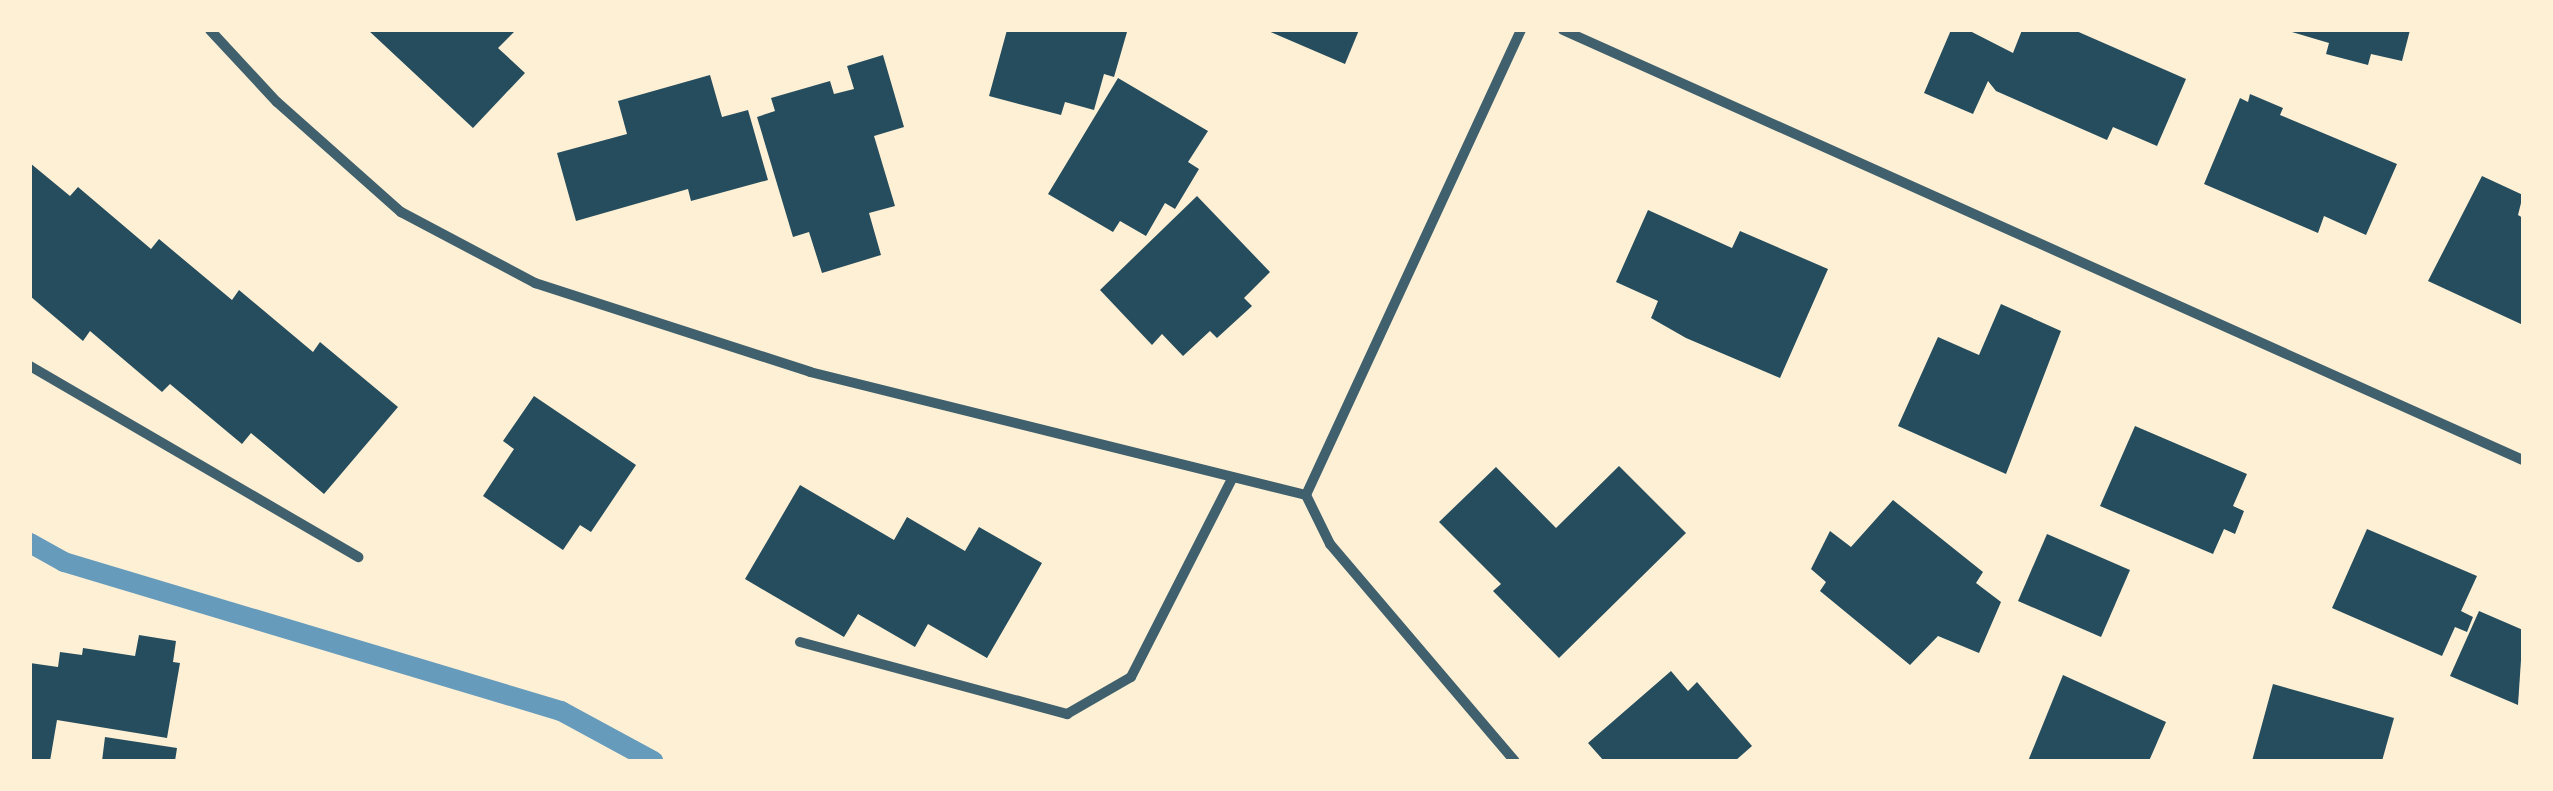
<!DOCTYPE html>
<style>
body{margin:0}
#map{position:relative;width:2553px;height:791px;overflow:hidden;background:#fdf0d5;font-family:"IBM Plex Serif",serif}
div>[style]{position:absolute}
[style*='--x']{left:calc(var(--x)*1px);top:calc(var(--y)*1px);width:calc(var(--w)*1px);rotate:calc(var(--a)*1deg)}
.stream>*{height:20px;margin:-10px;padding:0 10px;transform-origin:10px;border-radius:10px;background:#669bbc}
.building>*{inset:0;background:#264d5e}
.minor>*{height:10px;margin:-5px;padding:0 5px;transform-origin:5px;border-radius:5px;background:#3f606c}
span{translate:-50% -50%;white-space:nowrap;text-align:center;line-height:1.15;-webkit-text-stroke:8px #fdf0d5;paint-order:stroke}
.frame{position:absolute;inset:0;border:32px solid #fdf0d5;pointer-events:none}
</style>
<div id="map">
<div class="stream">
<div style="--x:30;--y:543;--w:39;--a:29"></div>
<div style="--x:64;--y:562;--w:519;--a:16.69"></div>
<div style="--x:561;--y:711;--w:105;--a:28.5"></div>
</div>
<div class="building">
<div style="clip-path:polygon(368px 30px,516px 30px,498px 48px,525px 73px,473px 128px)"></div>
<div style="clip-path:polygon(1007px 30px,1121px 30px,1127px 32px,1114px 77px,1104px 74px,1094px 110px,1065px 102px,1061px 115px,989px 96px)"></div>
<div style="clip-path:polygon(1266px 30px,1359px 30px,1345px 64px)"></div>
<div style="clip-path:polygon(1951px 30px,1968px 30px,2013px 53px,2022px 30px,2074px 30px,2186px 79px,2157px 146px,2113px 127px,2107px 140px,1996px 91px,1988px 81px,1973px 114px,1924px 93px)"></div>
<div style="clip-path:polygon(2285px 30px,2410px 30px,2402px 61px,2371px 54px,2368px 65px,2326px 54px,2329px 43px)"></div>
<div style="clip-path:polygon(883px 55px,904px 127px,874px 136px,895px 206px,869px 213px,881px 255px,822px 273px,809px 232px,793px 237px,757px 117px,775px 111px,771px 98px,830px 81px,834px 94px,854px 89px,847px 66px)"></div>
<div style="clip-path:polygon(710px 75px,722px 117px,748px 110px,768px 180px,691px 201px,688px 189px,576px 221px,557px 153px,627px 134px,618px 101px)"></div>
<div style="clip-path:polygon(1118px 78px,1208px 131px,1188px 162px,1199px 169px,1175px 209px,1165px 203px,1146px 236px,1120px 221px,1113px 232px,1048px 194px)"></div>
<div style="clip-path:polygon(2250px 94px,2283px 108px,2280px 115px,2397px 164px,2366px 235px,2324px 216px,2318px 233px,2204px 184px,2240px 98px,2248px 102px)"></div>
<div style="clip-path:polygon(30px 163px,70px 196px,78px 187px,151px 249px,159px 239px,232px 300px,239px 290px,313px 352px,320px 342px,398px 407px,324px 494px,251px 433px,242px 444px,170px 384px,162px 392px,90px 331px,83px 341px,30px 296px)"></div>
<div style="clip-path:polygon(2482px 176px,2523px 195px,2518px 215px,2523px 218px,2523px 325px,2428px 281px)"></div>
<div style="clip-path:polygon(1197px 196px,1270px 272px,1244px 298px,1252px 306px,1217px 338px,1210px 331px,1183px 356px,1162px 334px,1152px 345px,1100px 290px)"></div>
<div style="clip-path:polygon(1648px 210px,1732px 248px,1740px 231px,1828px 269px,1780px 378px,1686px 338px,1651px 318px,1658px 301px,1616px 282px)"></div>
<div style="clip-path:polygon(2001px 304px,2061px 331px,2006px 474px,1898px 426px,1938px 337px,1979px 355px)"></div>
<div style="clip-path:polygon(534px 396px,636px 465px,591px 532px,580px 525px,563px 550px,483px 496px,514px 449px,503px 441px)"></div>
<div style="clip-path:polygon(2135px 426px,2247px 474px,2233px 506px,2244px 511px,2235px 534px,2224px 529px,2213px 554px,2100px 506px)"></div>
<div style="clip-path:polygon(1619px 466px,1686px 533px,1559px 658px,1493px 591px,1501px 584px,1439px 522px,1496px 467px,1556px 528px)"></div>
<div style="clip-path:polygon(800px 485px,894px 540px,907px 517px,965px 551px,979px 527px,1042px 563px,987px 658px,928px 624px,915px 647px,858px 614px,844px 637px,745px 579px)"></div>
<div style="clip-path:polygon(1893px 500px,1983px 572px,1976px 583px,2001px 602px,1979px 653px,1938px 636px,1910px 665px,1820px 591px,1826px 582px,1811px 569px,1830px 531px,1851px 547px)"></div>
<div style="clip-path:polygon(2367px 529px,2477px 576px,2461px 611px,2473px 617px,2467px 632px,2455px 627px,2442px 656px,2332px 608px)"></div>
<div style="clip-path:polygon(2047px 534px,2130px 570px,2101px 637px,2018px 601px)"></div>
<div style="clip-path:polygon(2479px 611px,2523px 630px,2518px 705px,2450px 676px)"></div>
<div style="clip-path:polygon(139px 635px,176px 641px,173px 662px,180px 663px,167px 738px,57px 720px,50px 761px,30px 761px,30px 663px,58px 667px,60px 652px,82px 655px,83px 648px,135px 656px)"></div>
<div style="clip-path:polygon(1671px 671px,1688px 691px,1697px 682px,1752px 746px,1735px 761px,1604px 761px,1588px 743px)"></div>
<div style="clip-path:polygon(2063px 675px,2166px 722px,2149px 761px,2028px 761px)"></div>
<div style="clip-path:polygon(2273px 684px,2394px 718px,2382px 761px,2252px 761px)"></div>
<div style="clip-path:polygon(105px 737px,177px 748px,175px 761px,102px 761px)"></div>
</div>
<div class="minor">
<div style="--x:210;--y:30;--w:98;--a:47.1"></div>
<div style="--x:277;--y:102;--w:166;--a:41.6"></div>
<div style="--x:401;--y:212;--w:152;--a:27.9"></div>
<div style="--x:535;--y:283;--w:289;--a:17.9"></div>
<div style="--x:810;--y:372;--w:511;--a:13.93"></div>
<div style="--x:1563;--y:30;--w:1052;--a:24.13"></div>
<div style="--x:30;--y:366;--w:380;--a:30.2"></div>
<div style="--x:1306;--y:495;--w:512;--a:-65.19"></div>
<div style="--x:1306;--y:495;--w:55;--a:63.9"></div>
<div style="--x:1330;--y:544;--w:285;--a:49.6"></div>
<div style="--x:800;--y:642;--w:277;--a:15.1"></div>
<div style="--x:1067;--y:714;--w:74;--a:-30"></div>
<div style="--x:1131;--y:677;--w:222;--a:-63"></div>
</div>
<div class="frame"></div>
</div>
